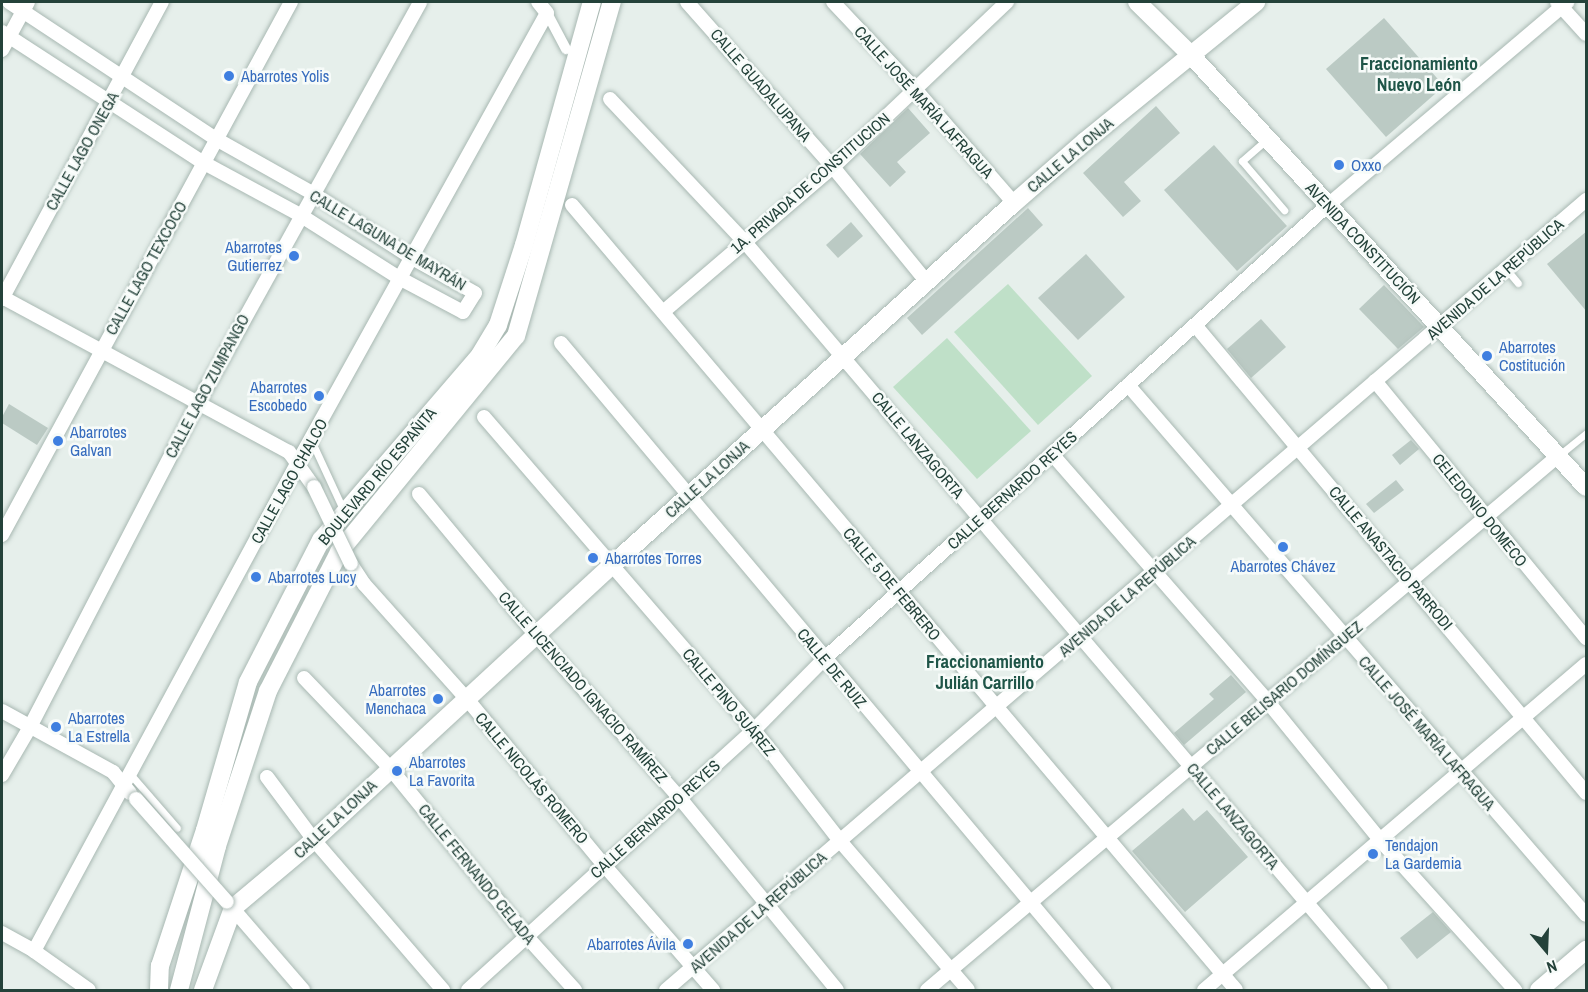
<!DOCTYPE html>
<meta charset="utf-8">
<style>
body{margin:0}
#map{position:relative;width:1588px;height:992px;overflow:hidden;background:#e6efeb;font-family:"Archivo Narrow",sans-serif}
div>[style]{position:absolute}
[style*='--x']{left:calc(var(--x)*1px);top:calc(var(--y)*1px);width:calc(var(--w)*1px);rotate:calc(var(--a)*1deg)}
.green>*{inset:0;background:#bfe0c8}
.building>*{inset:0;background:#bbcac4}
.roads{filter:drop-shadow(0 0 2px #a8b8b2) drop-shadow(0 0 2px #a8b8b2)}
.service>*{height:7px;margin:-3.5px;padding:0 3.5px;transform-origin:3.5px;border-radius:3.5px;background:#fff}
.pedestrian>*{height:10px;margin:-5px;padding:0 5px;transform-origin:5px;border-radius:5px;background:#fff}
.minor>*{height:14px;margin:-7px;padding:0 7px;transform-origin:7px;border-radius:7px;background:#fff}
.tertiary>*{height:18px;margin:-9px;padding:0 9px;transform-origin:9px;border-radius:9px;background:#fff}
.secondary>*{height:18px;margin:-9px;padding:0 9px;transform-origin:9px;border-radius:9px;background:#fff}
.bridges{filter:drop-shadow(0 0 2px #a8b8b2) drop-shadow(0 0 2px #a8b8b2)}
.minor-bridge>*{height:14px;margin:-7px;padding:0 7px;transform-origin:7px;border-radius:7px;background:#fff}
.dots>*{width:16px;height:16px;translate:-50% -50%;box-sizing:border-box;border:3px solid #f7fbf9;border-radius:50%}
span{translate:-50% -50%;white-space:nowrap;text-align:center;line-height:1.15;-webkit-text-stroke:5px #f7fbf9;paint-order:stroke}
.shop-label{font-size:16px;color:#366cbe}
.left{translate:0 -50%;text-align:left}
.right{translate:-100% -50%;text-align:right}
.street-label{font-size:16px;color:#24423a}
.neighbourhood-label{font-size:18px;color:#1f5548;font-weight:700}
.frame{position:absolute;inset:0;border:3px solid #24423a;pointer-events:none}
.north{position:absolute;left:1516px;top:920px;width:60px;height:60px;-webkit-text-stroke:4px #f7fbf9;paint-order:stroke;rotate:161deg;font-size:16px;font-weight:700;line-height:24px;text-align:center;color:#24423a}
.north::after{content:'';display:block;margin:auto;width:21px;height:27px;background:#24423a;clip-path:polygon(50% 0,100% 100%,50% 72%,0 100%)}
</style>
<div id="map">
<div class="green">
<div style="clip-path:polygon(1008px 284px,1092px 376px,1038px 425px,954px 332px)"></div>
<div style="clip-path:polygon(947px 338px,1031px 431px,977px 479px,893px 387px)"></div>
</div>
<div class="building">
<div style="clip-path:polygon(1384px 18px,1444px 86px,1386px 137px,1326px 69px)"></div>
<div style="clip-path:polygon(1156px 106px,1180px 133px,1124px 182px,1141px 201px,1123px 217px,1083px 173px)"></div>
<div style="clip-path:polygon(908px 108px,930px 133px,897px 162px,906px 172px,890px 187px,860px 154px)"></div>
<div style="clip-path:polygon(1214px 145px,1287px 226px,1237px 271px,1164px 190px)"></div>
<div style="clip-path:polygon(1028px 208px,1043px 225px,922px 335px,907px 318px)"></div>
<div style="clip-path:polygon(851px 222px,863px 236px,838px 258px,826px 245px)"></div>
<div style="clip-path:polygon(1587px 231px,1587px 312px,1547px 264px)"></div>
<div style="clip-path:polygon(1086px 254px,1125px 297px,1078px 340px,1038px 298px)"></div>
<div style="clip-path:polygon(1384px 285px,1424px 327px,1398px 349px,1359px 309px)"></div>
<div style="clip-path:polygon(1261px 319px,1286px 347px,1251px 378px,1227px 349px)"></div>
<div style="clip-path:polygon(9px 404px,48px 428px,37px 445px,2px 423px,2px 417px)"></div>
<div style="clip-path:polygon(1411px 440px,1419px 449px,1400px 465px,1392px 455px)"></div>
<div style="clip-path:polygon(1396px 480px,1404px 490px,1374px 513px,1366px 504px)"></div>
<div style="clip-path:polygon(1231px 675px,1246px 692px,1184px 745px,1174px 733px,1214px 699px,1209px 694px)"></div>
<div style="clip-path:polygon(1183px 808px,1194px 821px,1207px 810px,1248px 857px,1185px 912px,1132px 851px)"></div>
<div style="clip-path:polygon(1433px 912px,1451px 932px,1417px 959px,1400px 938px)"></div>
</div>
<div class="roads">
<div class="service">
<div style="--x:1266;--y:140;--w:32;--a:139"></div>
<div style="--x:1242;--y:161;--w:65;--a:49.4"></div>
<div style="--x:1507;--y:270;--w:17;--a:50"></div>
<div style="--x:311;--y:440;--w:72;--a:65.2"></div>
<div style="--x:1558;--y:456;--w:36;--a:-39"></div>
<div style="--x:131;--y:775;--w:70;--a:49"></div>
</div>
<div class="pedestrian">
<div style="--x:547;--y:13;--w:41;--a:62.2"></div>
</div>
<div class="minor">
<div style="--x:687;--y:2;--w:220;--a:48.5"></div>
<div style="--x:833;--y:167;--w:147;--a:50.8"></div>
<div style="--x:833;--y:2;--w:121;--a:46.7"></div>
<div style="--x:916;--y:90;--w:150;--a:49.1"></div>
<div style="--x:1557;--y:2;--w:43;--a:47.8"></div>
<div style="--x:2;--y:32;--w:241;--a:33"></div>
<div style="--x:204;--y:163;--w:109;--a:28.4"></div>
<div style="--x:300;--y:215;--w:120;--a:32.4"></div>
<div style="--x:401;--y:279;--w:70;--a:28"></div>
<div style="--x:463;--y:312;--w:22;--a:-58"></div>
<div style="--x:475;--y:293;--w:72;--a:-150.9"></div>
<div style="--x:412;--y:258;--w:119;--a:-147"></div>
<div style="--x:312;--y:193;--w:110;--a:-150.6"></div>
<div style="--x:216;--y:139;--w:248;--a:-146.5"></div>
<div style="--x:2;--y:50;--w:55;--a:-61.6"></div>
<div style="--x:610;--y:99;--w:195;--a:46.7"></div>
<div style="--x:744;--y:241;--w:983;--a:49.62"></div>
<div style="--x:572;--y:205;--w:1028;--a:49.77"></div>
<div style="--x:2;--y:297;--w:326;--a:28.4"></div>
<div style="--x:289;--y:452;--w:43;--a:54.5"></div>
<div style="--x:2;--y:299;--w:337;--a:-61.7"></div>
<div style="--x:663;--y:312;--w:223;--a:-40.5"></div>
<div style="--x:833;--y:167;--w:240;--a:-43.5"></div>
<div style="--x:1195;--y:325;--w:610;--a:50.12"></div>
<div style="--x:561;--y:343;--w:845;--a:49.99"></div>
<div style="--x:1375;--y:381;--w:333;--a:50.6"></div>
<div style="--x:1128;--y:385;--w:700;--a:49.17"></div>
<div style="--x:484;--y:417;--w:413;--a:49.2"></div>
<div style="--x:754;--y:730;--w:140;--a:52.2"></div>
<div style="--x:840;--y:841;--w:196;--a:49.3"></div>
<div style="--x:1052;--y:454;--w:329;--a:48.9"></div>
<div style="--x:1268;--y:702;--w:178;--a:50.9"></div>
<div style="--x:1380;--y:840;--w:202;--a:48"></div>
<div style="--x:419;--y:494;--w:183;--a:50.3"></div>
<div style="--x:536;--y:635;--w:216;--a:48.6"></div>
<div style="--x:679;--y:797;--w:249;--a:50.7"></div>
<div style="--x:2;--y:535;--w:606;--a:-61.53"></div>
<div style="--x:351;--y:564;--w:24;--a:57"></div>
<div style="--x:364;--y:584;--w:154;--a:48.2"></div>
<div style="--x:467;--y:699;--w:215;--a:50.5"></div>
<div style="--x:604;--y:865;--w:166;--a:48.9"></div>
<div style="--x:304;--y:678;--w:124;--a:46.3"></div>
<div style="--x:390;--y:768;--w:219;--a:50.9"></div>
<div style="--x:528;--y:938;--w:70;--a:47.9"></div>
<div style="--x:2;--y:711;--w:127;--a:28.8"></div>
<div style="--x:113;--y:772;--w:27;--a:51"></div>
<div style="--x:2;--y:775;--w:56;--a:-59.7"></div>
<div style="--x:30;--y:727;--w:365;--a:-62.6"></div>
<div style="--x:198;--y:403;--w:458;--a:-61"></div>
<div style="--x:267;--y:777;--w:79;--a:53.3"></div>
<div style="--x:314;--y:840;--w:198;--a:49.3"></div>
<div style="--x:228;--y:903;--w:115;--a:49.2"></div>
<div style="--x:2;--y:933;--w:37;--a:29"></div>
<div style="--x:34;--y:951;--w:67;--a:35.3"></div>
<div style="--x:34;--y:951;--w:556;--a:-61.64"></div>
<div style="--x:298;--y:462;--w:513;--a:-60.99"></div>
<div style="--x:547;--y:13;--w:14;--a:-129"></div>
<div style="--x:468;--y:990;--w:387;--a:-42.3"></div>
<div style="--x:754;--y:730;--w:100;--a:-45.4"></div>
<div style="--x:824;--y:659;--w:678;--a:-42.01"></div>
<div style="--x:1328;--y:205;--w:314;--a:-40.3"></div>
<div style="--x:666;--y:990;--w:1213;--a:-40.65"></div>
<div style="--x:927;--y:990;--w:827;--a:-40.24"></div>
<div style="--x:1204;--y:990;--w:502;--a:-40.48"></div>
</div>
<div class="tertiary">
<div style="--x:203;--y:990;--w:87;--a:-69.9"></div>
<div style="--x:233;--y:908;--w:106;--a:-40"></div>
<div style="--x:314;--y:840;--w:407;--a:-42.7"></div>
<div style="--x:613;--y:564;--w:540;--a:-42"></div>
<div style="--x:1014;--y:203;--w:93;--a:-41.1"></div>
<div style="--x:1084;--y:142;--w:222;--a:-39.1"></div>
<div style="--x:1539;--y:990;--w:62;--a:-40.4"></div>
</div>
<div class="secondary">
<div style="--x:1137;--y:2;--w:76;--a:44.5"></div>
<div style="--x:1191;--y:55;--w:585;--a:47.56"></div>
<div style="--x:159;--y:990;--w:24;--a:-88"></div>
<div style="--x:160;--y:966;--w:143;--a:-71.7"></div>
<div style="--x:205;--y:830;--w:154;--a:-73.8"></div>
<div style="--x:248;--y:682;--w:160;--a:-62.8"></div>
<div style="--x:321;--y:540;--w:244;--a:-49.3"></div>
<div style="--x:480;--y:355;--w:35;--a:-59"></div>
<div style="--x:498;--y:325;--w:84;--a:-72"></div>
<div style="--x:524;--y:245;--w:252;--a:-74.4"></div>
<div style="--x:179;--y:990;--w:149;--a:-75.2"></div>
<div style="--x:217;--y:846;--w:163;--a:-71.8"></div>
<div style="--x:268;--y:691;--w:156;--a:-62.9"></div>
<div style="--x:339;--y:552;--w:279;--a:-50.7"></div>
<div style="--x:516;--y:336;--w:348;--a:-74"></div>
</div>
</div>
<div class="bridges">
<div class="minor-bridge">
<div style="--x:314;--y:487;--w:85;--a:64.3"></div>
<div style="--x:136;--y:799;--w:137;--a:48.5"></div>
</div>
</div>
<div class="dots">
<div style="left:229px;top:76px;background:#3f7fe0"></div>
<div style="left:1339px;top:165px;background:#3f7fe0"></div>
<div style="left:294px;top:256px;background:#3f7fe0"></div>
<div style="left:1487px;top:356px;background:#3f7fe0"></div>
<div style="left:319px;top:396px;background:#3f7fe0"></div>
<div style="left:58px;top:441px;background:#3f7fe0"></div>
<div style="left:1283px;top:547px;background:#3f7fe0"></div>
<div style="left:593px;top:558px;background:#3f7fe0"></div>
<div style="left:256px;top:577px;background:#3f7fe0"></div>
<div style="left:438px;top:699px;background:#3f7fe0"></div>
<div style="left:56px;top:727px;background:#3f7fe0"></div>
<div style="left:397px;top:771px;background:#3f7fe0"></div>
<div style="left:1373px;top:854px;background:#3f7fe0"></div>
<div style="left:688px;top:944px;background:#3f7fe0"></div>
</div>
<div class="shop-label">
<span class="left" style="left:241px;top:76px">Abarrotes Yolis</span>
<span class="left" style="left:1351px;top:165px">Oxxo</span>
<span class="right" style="left:282px;top:256px">Abarrotes<br>Gutierrez</span>
<span class="left" style="left:1499px;top:356px">Abarrotes<br>Costitución</span>
<span class="right" style="left:307px;top:396px">Abarrotes<br>Escobedo</span>
<span class="left" style="left:70px;top:441px">Abarrotes<br>Galvan</span>
<span class="left" style="left:605px;top:558px">Abarrotes Torres</span>
<span style="left:1283px;top:566px">Abarrotes Chávez</span>
<span class="left" style="left:268px;top:577px">Abarrotes Lucy</span>
<span class="right" style="left:426px;top:699px">Abarrotes<br>Menchaca</span>
<span class="left" style="left:68px;top:727px">Abarrotes<br>La Estrella</span>
<span class="left" style="left:409px;top:771px">Abarrotes<br>La Favorita</span>
<span class="left" style="left:1385px;top:854px">Tendajon<br>La Gardemia</span>
<span class="right" style="left:676px;top:944px">Abarrotes Ávila</span>
</div>
<div class="street-label">
<span style="left:761px;top:85px;rotate:49deg">CALLE GUADALUPANA</span>
<span style="left:924px;top:102px;rotate:48deg">CALLE JOSÉ MARÍA LAFRAGUA</span>
<span style="left:82px;top:151px;rotate:-61deg">CALLE LAGO ONEGA</span>
<span style="left:1070px;top:155px;rotate:-40deg">CALLE LA LONJA</span>
<span style="left:810px;top:183px;rotate:-41deg">1A. PRIVADA DE CONSTITUCION</span>
<span style="left:388px;top:240px;rotate:31deg">CALLE LAGUNA DE MAYRÁN</span>
<span style="left:1363px;top:243px;rotate:47deg">AVENIDA CONSTITUCIÓN</span>
<span style="left:146px;top:268px;rotate:-61deg">CALLE LAGO TEXCOCO</span>
<span style="left:1495px;top:279px;rotate:-41deg">AVENIDA DE LA REPÚBLICA</span>
<span style="left:207px;top:386px;rotate:-62deg">CALLE LAGO ZUMPANGO</span>
<span style="left:918px;top:445px;rotate:50deg">CALLE LANZAGORTA</span>
<span style="left:377px;top:476px;rotate:-50deg">BOULEVARD RÍO ESPAÑITA</span>
<span style="left:707px;top:479px;rotate:-42deg">CALLE LA LONJA</span>
<span style="left:289px;top:481px;rotate:-61deg">CALLE LAGO CHALCO</span>
<span style="left:1012px;top:490px;rotate:-42deg">CALLE BERNARDO REYES</span>
<span style="left:1480px;top:510px;rotate:51deg">CELEDONIO DOMECO</span>
<span style="left:1391px;top:558px;rotate:50deg">CALLE ANASTACIO PARRODI</span>
<span style="left:892px;top:584px;rotate:50deg">CALLE 5 DE FEBRERO</span>
<span style="left:1127px;top:596px;rotate:-41deg">AVENIDA DE LA REPÚBLICA</span>
<span style="left:832px;top:668px;rotate:50deg">CALLE DE RUIZ</span>
<span style="left:583px;top:687px;rotate:49deg">CALLE LICENCIADO IGNACIO RAMÍREZ</span>
<span style="left:1284px;top:688px;rotate:-40deg">CALLE BELISARIO DOMÍNGUEZ</span>
<span style="left:729px;top:702px;rotate:50deg">CALLE PINO SUÁREZ</span>
<span style="left:1427px;top:733px;rotate:49deg">CALLE JOSÉ MARÍA LAFRAGUA</span>
<span style="left:532px;top:778px;rotate:50deg">CALLE NICOLÁS ROMERO</span>
<span style="left:1233px;top:816px;rotate:50deg">CALLE LANZAGORTA</span>
<span style="left:335px;top:819px;rotate:-43deg">CALLE LA LONJA</span>
<span style="left:655px;top:819px;rotate:-42deg">CALLE BERNARDO REYES</span>
<span style="left:477px;top:874px;rotate:51deg">CALLE FERNANDO CELADA</span>
<span style="left:758px;top:912px;rotate:-41deg">AVENIDA DE LA REPÚBLICA</span>
</div>
<div class="neighbourhood-label">
<span style="left:1419px;top:75px">Fraccionamiento<br>Nuevo León</span>
<span style="left:985px;top:673px">Fraccionamiento<br>Julián Carrillo</span>
</div>
<div class="frame"></div>
<div class="north">N</div>
</div>
